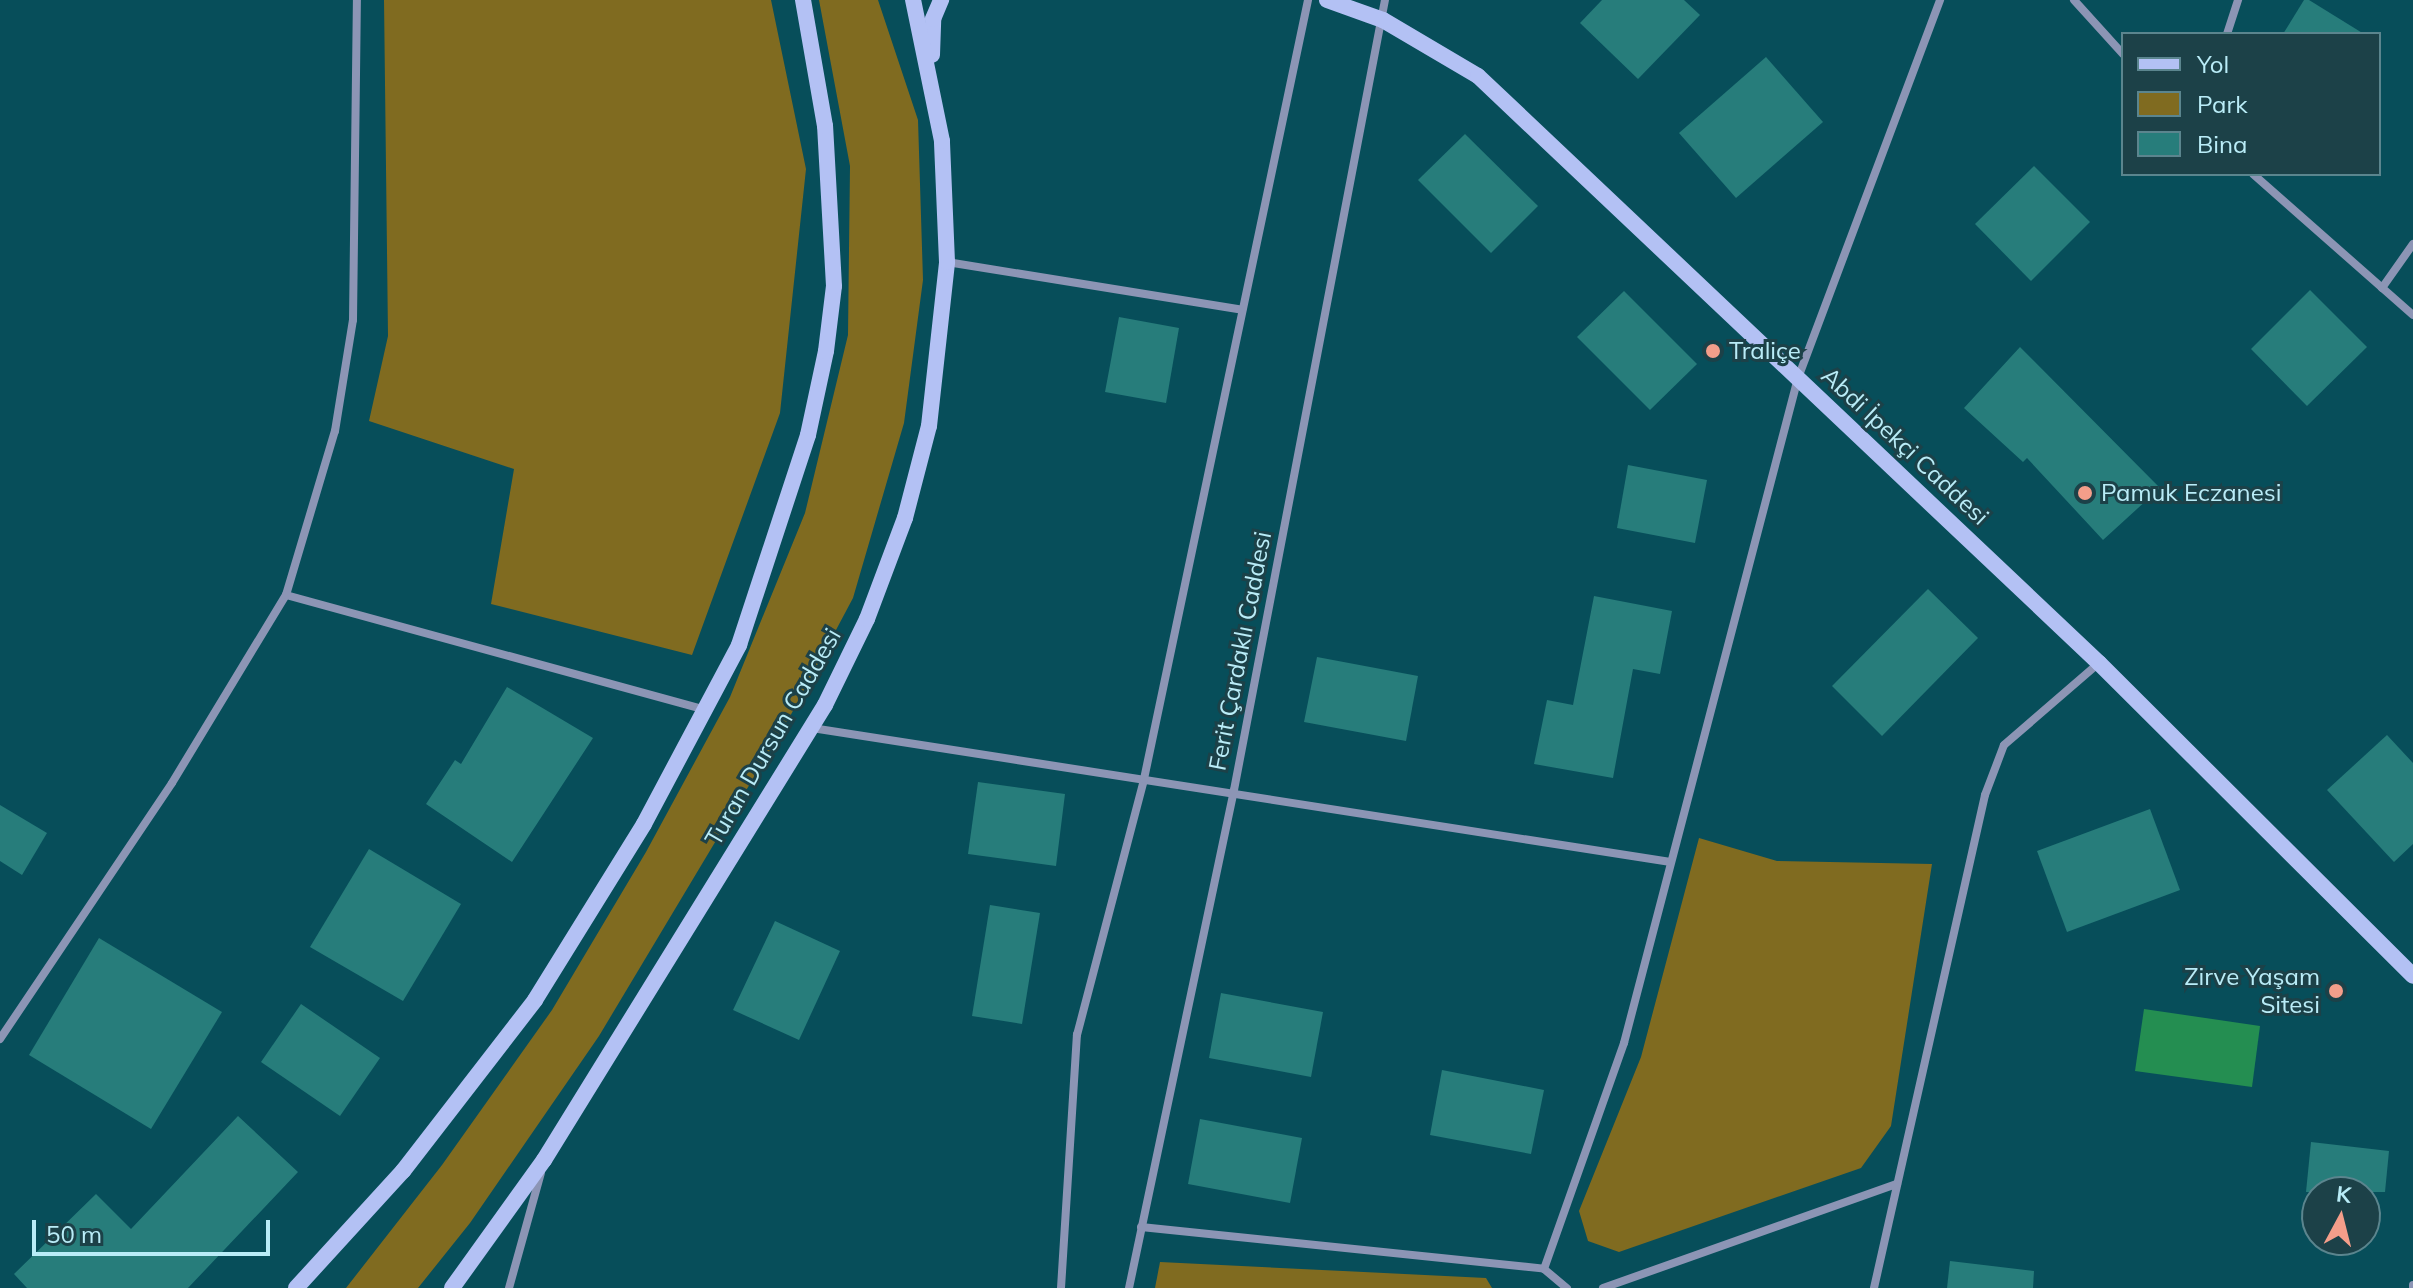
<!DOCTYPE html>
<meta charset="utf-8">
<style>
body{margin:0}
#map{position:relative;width:2413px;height:1288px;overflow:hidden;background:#074e5a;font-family:Mulish,sans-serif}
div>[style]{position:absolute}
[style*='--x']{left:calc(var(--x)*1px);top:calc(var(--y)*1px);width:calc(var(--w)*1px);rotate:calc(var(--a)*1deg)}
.green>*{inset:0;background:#806b20}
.water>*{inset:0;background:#248e51}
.building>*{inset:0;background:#277d7b}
.street>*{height:8px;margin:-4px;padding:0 4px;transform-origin:4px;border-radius:4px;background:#8c95b5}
.secondary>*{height:16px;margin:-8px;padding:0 8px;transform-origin:8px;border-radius:8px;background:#b3c1f4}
.dots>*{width:22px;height:22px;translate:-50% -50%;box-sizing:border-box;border:4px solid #1c4148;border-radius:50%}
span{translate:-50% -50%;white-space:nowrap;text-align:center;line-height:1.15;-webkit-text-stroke:6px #1c4148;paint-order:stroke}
.poi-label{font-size:24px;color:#b9ecf7}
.left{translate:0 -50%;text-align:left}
.right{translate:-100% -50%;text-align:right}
.street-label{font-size:24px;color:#b9ecf7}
.legend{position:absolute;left:2121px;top:32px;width:260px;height:144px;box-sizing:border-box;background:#1c4148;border:2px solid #5b858e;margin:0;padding:10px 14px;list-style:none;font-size:24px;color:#b9ecf7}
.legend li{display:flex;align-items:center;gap:16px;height:40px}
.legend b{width:40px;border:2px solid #5b858e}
.north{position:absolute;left:2301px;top:1176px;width:80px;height:80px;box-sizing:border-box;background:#1c4148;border:2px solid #5b858e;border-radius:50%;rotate:7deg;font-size:22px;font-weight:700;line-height:32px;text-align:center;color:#b9ecf7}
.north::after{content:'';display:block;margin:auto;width:28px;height:36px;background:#f49e8a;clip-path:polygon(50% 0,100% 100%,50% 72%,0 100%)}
.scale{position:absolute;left:32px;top:1220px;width:238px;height:36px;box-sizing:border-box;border:4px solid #b9ecf7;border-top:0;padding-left:10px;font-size:24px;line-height:28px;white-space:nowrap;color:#b9ecf7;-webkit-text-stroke:6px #1c4148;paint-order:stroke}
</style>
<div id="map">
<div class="green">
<div style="clip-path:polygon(384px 0,771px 0,806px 169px,780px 413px,692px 655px,491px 604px,514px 469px,369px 421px,388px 336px)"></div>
<div style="clip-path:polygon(819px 0,878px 0,918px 120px,923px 280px,904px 423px,853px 598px,787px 722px,599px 1036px,470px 1223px,418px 1288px,346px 1288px,442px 1165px,552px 1010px,646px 852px,730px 697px,805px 513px,848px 335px,850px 166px)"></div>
<div style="clip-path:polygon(1699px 838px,1777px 861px,1932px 864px,1891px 1126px,1861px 1168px,1619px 1252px,1588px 1241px,1579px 1211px,1641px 1057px)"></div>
<div style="clip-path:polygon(1160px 1262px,1486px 1278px,1492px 1288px,1155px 1288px)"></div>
</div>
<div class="water">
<div style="clip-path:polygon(2144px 1009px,2260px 1026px,2252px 1087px,2135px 1071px)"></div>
</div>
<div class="building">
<div style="clip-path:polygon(1602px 0,1684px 0,1700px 15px,1638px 79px,1580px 23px)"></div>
<div style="clip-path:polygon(2304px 0,2309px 0,2364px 34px,2283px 34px)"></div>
<div style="clip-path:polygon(1766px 57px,1823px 122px,1736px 198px,1679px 133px)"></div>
<div style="clip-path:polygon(1465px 134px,1538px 206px,1491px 253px,1418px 180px)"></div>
<div style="clip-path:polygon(2034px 166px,2090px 222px,2031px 281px,1975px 224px)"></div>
<div style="clip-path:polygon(2310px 290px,2367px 347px,2307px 406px,2251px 349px)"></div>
<div style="clip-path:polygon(1624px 291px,1697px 364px,1650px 410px,1577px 337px)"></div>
<div style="clip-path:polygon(1119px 317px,1179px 328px,1166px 403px,1105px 392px)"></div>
<div style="clip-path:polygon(2020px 347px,2160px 488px,2103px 540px,2027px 458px,2023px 462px,1964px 408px)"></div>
<div style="clip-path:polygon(1628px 465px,1707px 480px,1695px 543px,1617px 528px)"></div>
<div style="clip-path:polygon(1928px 589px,1978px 638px,1882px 736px,1832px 686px)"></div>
<div style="clip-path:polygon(1594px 596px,1672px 611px,1660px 674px,1633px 669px,1613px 778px,1534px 764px,1547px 700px,1573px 705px)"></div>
<div style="clip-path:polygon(1317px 657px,1418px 676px,1406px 741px,1304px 722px)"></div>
<div style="clip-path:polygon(507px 687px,593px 738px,512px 862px,426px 804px,455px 760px,461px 764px)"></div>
<div style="clip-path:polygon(2387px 735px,2413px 763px,2413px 844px,2394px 862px,2327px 790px)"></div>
<div style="clip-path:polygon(978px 782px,1065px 794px,1056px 866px,968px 854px)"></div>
<div style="clip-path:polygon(0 805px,47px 833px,22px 875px,0 861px)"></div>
<div style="clip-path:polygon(2150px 809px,2180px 890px,2067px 932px,2037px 851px)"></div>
<div style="clip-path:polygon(369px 849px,461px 904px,403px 1001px,310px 947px)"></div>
<div style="clip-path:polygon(990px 905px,1040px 913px,1022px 1024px,972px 1016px)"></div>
<div style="clip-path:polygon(775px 921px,840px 951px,799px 1040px,733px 1010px)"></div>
<div style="clip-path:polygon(99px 938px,222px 1012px,151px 1129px,29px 1055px)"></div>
<div style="clip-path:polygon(1221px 993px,1323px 1012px,1311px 1077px,1209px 1058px)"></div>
<div style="clip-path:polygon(301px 1004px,380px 1058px,340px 1116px,261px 1062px)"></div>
<div style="clip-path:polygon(1442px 1070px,1544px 1090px,1531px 1154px,1430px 1135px)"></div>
<div style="clip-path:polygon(238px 1116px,298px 1172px,188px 1288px,27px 1288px,14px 1274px,96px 1194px,131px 1229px)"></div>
<div style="clip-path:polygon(1200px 1119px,1302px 1138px,1290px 1203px,1188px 1184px)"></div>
<div style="clip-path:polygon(2311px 1142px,2389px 1151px,2385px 1192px,2306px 1192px)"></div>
<div style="clip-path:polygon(1950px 1261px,2034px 1271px,2033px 1288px,1947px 1288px)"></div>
</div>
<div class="street">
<div style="--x:2074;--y:0;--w:73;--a:47.8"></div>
<div style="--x:2227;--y:34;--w:36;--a:-72"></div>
<div style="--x:2253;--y:174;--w:213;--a:41.4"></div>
<div style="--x:947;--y:262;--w:299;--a:9.2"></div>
<div style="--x:2382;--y:288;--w:54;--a:-54.8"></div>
<div style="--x:286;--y:595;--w:435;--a:15.3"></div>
<div style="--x:812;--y:728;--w:869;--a:8.87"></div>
<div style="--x:0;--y:1039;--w:308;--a:-56.1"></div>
<div style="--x:172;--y:783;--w:220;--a:-58.8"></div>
<div style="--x:286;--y:595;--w:171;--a:-73.4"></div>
<div style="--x:335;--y:431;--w:112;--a:-80.8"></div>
<div style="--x:353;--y:320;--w:320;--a:-89.3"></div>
<div style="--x:1141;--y:1227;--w:405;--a:5.9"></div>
<div style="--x:1544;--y:1269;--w:30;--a:40"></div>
<div style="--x:1544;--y:1269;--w:240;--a:-70.5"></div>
<div style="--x:1624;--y:1043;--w:687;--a:-75.34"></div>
<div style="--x:1798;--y:378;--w:404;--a:-69.4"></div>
<div style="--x:509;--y:1288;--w:119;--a:-74.5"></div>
<div style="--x:1061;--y:1288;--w:254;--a:-86.4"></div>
<div style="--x:1077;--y:1035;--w:265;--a:-75.3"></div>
<div style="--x:1144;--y:779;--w:796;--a:-78.11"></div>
<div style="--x:1129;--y:1288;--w:509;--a:-78.09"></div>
<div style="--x:1234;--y:790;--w:804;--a:-79.18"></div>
<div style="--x:1603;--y:1288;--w:312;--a:-19.5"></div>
<div style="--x:1874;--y:1288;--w:505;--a:-77.31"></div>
<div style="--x:1985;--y:795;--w:53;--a:-69.2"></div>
<div style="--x:2004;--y:745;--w:125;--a:-40.8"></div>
<div style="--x:2413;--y:1288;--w:3;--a:-90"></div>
</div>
<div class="secondary">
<div style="--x:1327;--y:0;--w:59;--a:19.7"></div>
<div style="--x:1383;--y:20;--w:110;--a:30.5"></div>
<div style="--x:1478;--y:76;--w:855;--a:43.39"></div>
<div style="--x:2099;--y:663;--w:443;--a:44.9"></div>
<div style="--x:932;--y:55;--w:36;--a:-88"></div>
<div style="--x:933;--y:19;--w:21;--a:-67"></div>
<div style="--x:296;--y:1288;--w:159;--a:-47.6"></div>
<div style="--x:403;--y:1171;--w:216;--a:-52.3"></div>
<div style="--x:535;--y:1000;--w:207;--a:-58.2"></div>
<div style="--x:644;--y:824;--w:203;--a:-62"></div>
<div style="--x:739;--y:645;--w:221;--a:-71.8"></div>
<div style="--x:808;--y:435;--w:86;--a:-77.9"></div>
<div style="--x:826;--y:351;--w:65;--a:-83"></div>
<div style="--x:834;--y:286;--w:160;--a:-93.2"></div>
<div style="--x:825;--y:126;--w:128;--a:-99.9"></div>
<div style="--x:452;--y:1288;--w:158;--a:-54.3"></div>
<div style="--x:544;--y:1160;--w:535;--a:-58.3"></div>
<div style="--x:825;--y:705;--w:96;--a:-64"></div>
<div style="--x:867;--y:619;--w:108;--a:-69.4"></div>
<div style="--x:905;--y:518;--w:95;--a:-75.4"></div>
<div style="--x:929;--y:426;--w:165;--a:-83.7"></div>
<div style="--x:947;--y:262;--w:121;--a:-92.4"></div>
<div style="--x:942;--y:141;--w:144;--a:-101.6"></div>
</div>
<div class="dots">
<div style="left:1713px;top:351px;background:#f49e8a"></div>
<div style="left:2085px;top:493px;background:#f49e8a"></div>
<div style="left:2336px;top:991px;background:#f49e8a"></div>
</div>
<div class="poi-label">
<span class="left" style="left:1729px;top:351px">Traliçe</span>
<span class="left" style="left:2101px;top:493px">Pamuk Eczanesi</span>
<span class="right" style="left:2320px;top:991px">Zirve Yaşam<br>Sitesi</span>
</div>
<div class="street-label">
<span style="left:1905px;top:446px;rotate:43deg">Abdi İpekçi Caddesi</span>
<span style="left:1240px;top:651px;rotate:-79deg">Ferit Çardaklı Caddesi</span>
<span style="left:773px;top:737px;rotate:-60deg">Turan Dursun Caddesi</span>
</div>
<ul class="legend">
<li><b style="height:10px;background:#b3c1f4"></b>Yol</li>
<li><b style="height:22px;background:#806b20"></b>Park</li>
<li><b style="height:22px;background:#277d7b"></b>Bina</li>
</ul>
<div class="north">K</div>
<div class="scale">50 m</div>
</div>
